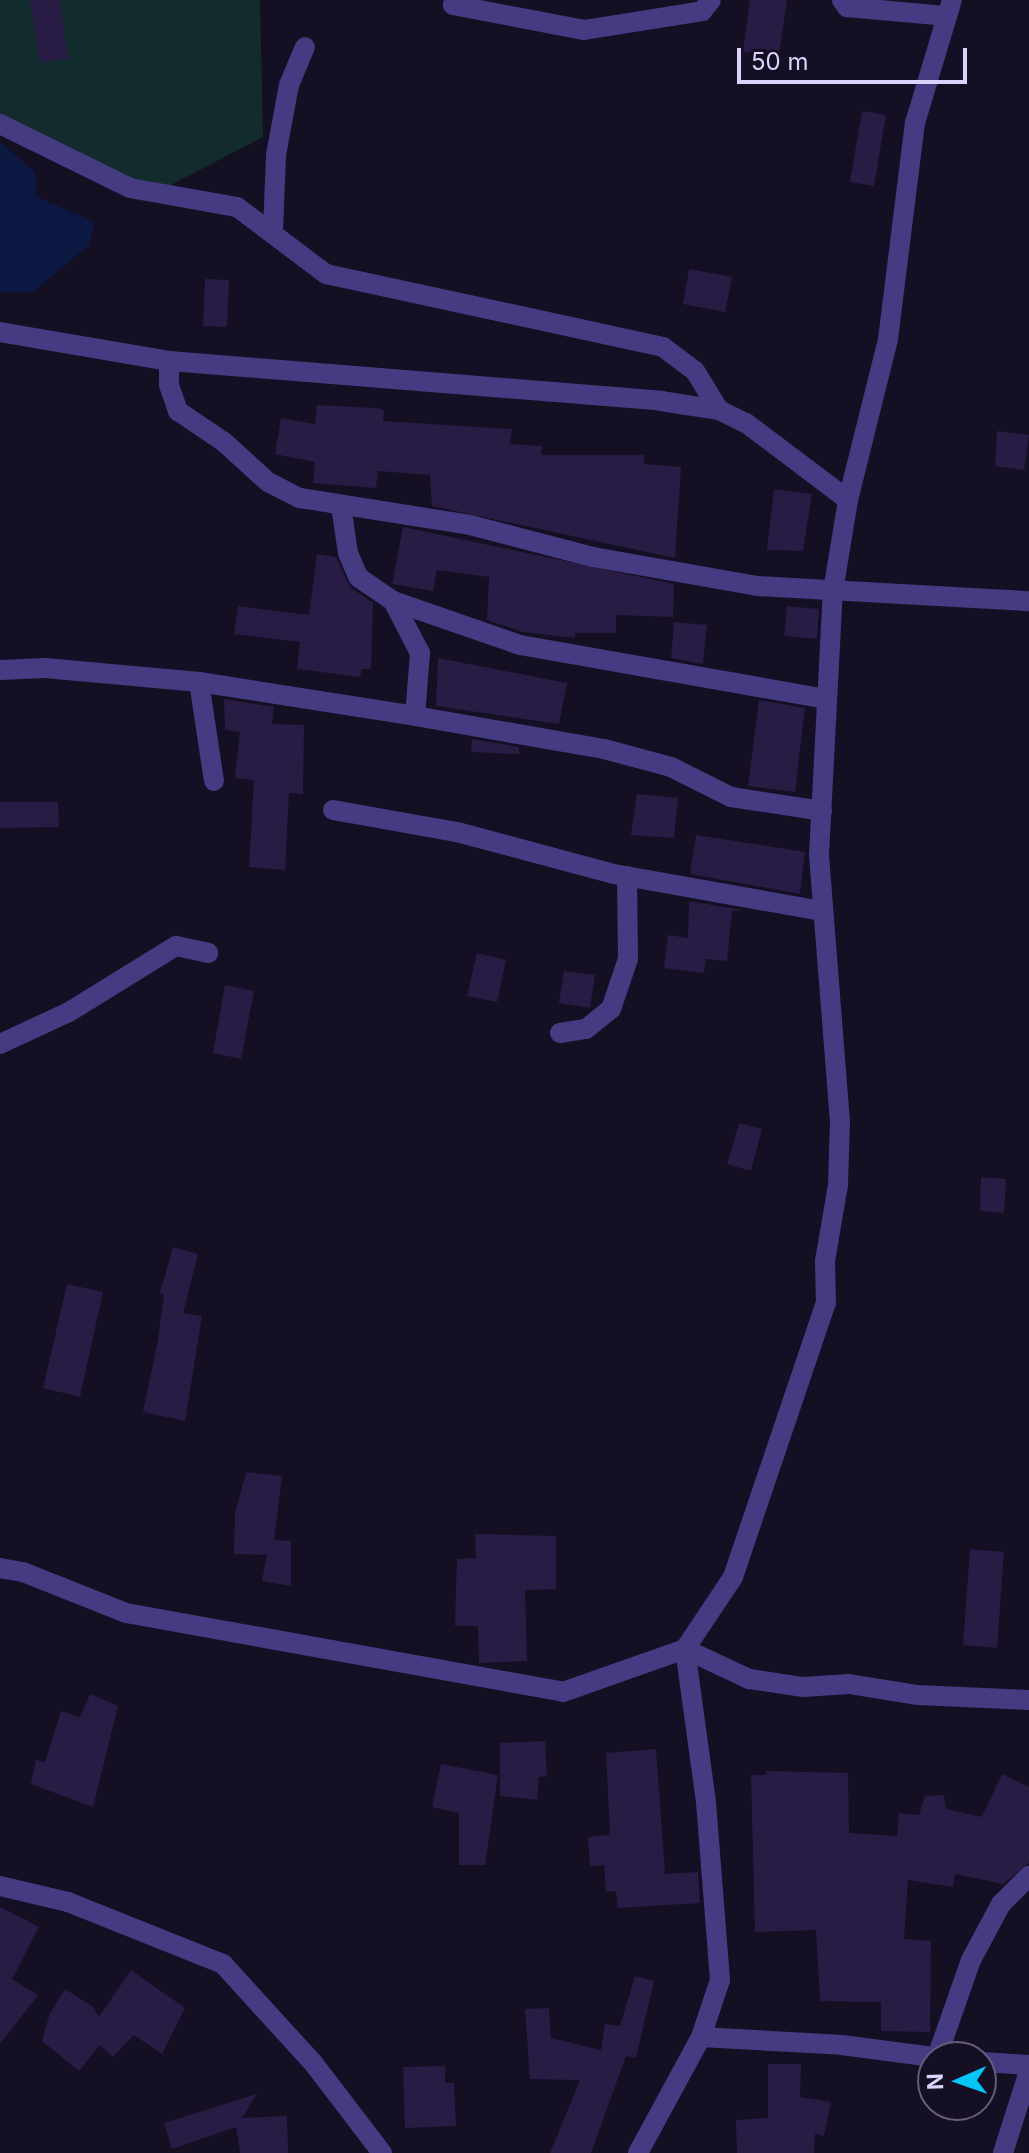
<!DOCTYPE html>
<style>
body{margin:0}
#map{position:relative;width:1029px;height:2153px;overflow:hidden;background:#150f24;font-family:Inter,sans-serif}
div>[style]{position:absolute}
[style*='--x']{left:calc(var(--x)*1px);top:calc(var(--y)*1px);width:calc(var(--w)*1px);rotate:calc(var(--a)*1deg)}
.green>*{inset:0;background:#122b2d}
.water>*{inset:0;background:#0b1841}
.building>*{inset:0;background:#281b44}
.minor>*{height:20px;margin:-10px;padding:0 10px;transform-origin:10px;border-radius:10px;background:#453b82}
span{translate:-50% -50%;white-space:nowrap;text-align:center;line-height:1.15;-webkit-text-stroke:6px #150f24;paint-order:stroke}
.north{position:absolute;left:917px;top:2041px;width:80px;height:80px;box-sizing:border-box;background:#150f24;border:2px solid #655d7b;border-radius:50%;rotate:268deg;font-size:22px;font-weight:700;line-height:32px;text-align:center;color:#dcd2fe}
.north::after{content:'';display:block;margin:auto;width:28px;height:36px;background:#05c4f8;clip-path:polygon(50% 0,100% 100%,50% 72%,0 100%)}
.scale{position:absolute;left:737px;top:48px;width:230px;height:36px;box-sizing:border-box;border:4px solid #dcd2fe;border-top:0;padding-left:10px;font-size:24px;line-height:28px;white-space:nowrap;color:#dcd2fe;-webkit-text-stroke:6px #150f24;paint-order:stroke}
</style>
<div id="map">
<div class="green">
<div style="clip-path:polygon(0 0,260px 0,263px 137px,140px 201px,0 117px)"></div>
</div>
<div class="water">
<div style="clip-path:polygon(0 142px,35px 172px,37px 197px,95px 222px,89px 245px,33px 292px,0 292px)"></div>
</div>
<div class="building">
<div style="clip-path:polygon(30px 0,60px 0,68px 59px,40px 63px)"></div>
<div style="clip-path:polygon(750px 0,787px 0,779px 53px,743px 52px)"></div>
<div style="clip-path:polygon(862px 111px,886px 115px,874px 186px,850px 182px)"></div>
<div style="clip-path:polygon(689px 269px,732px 277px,725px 312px,683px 304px)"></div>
<div style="clip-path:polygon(205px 279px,229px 280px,227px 327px,203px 326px)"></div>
<div style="clip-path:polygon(317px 405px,376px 408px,384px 410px,383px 421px,512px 429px,510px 444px,542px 446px,541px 455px,644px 455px,644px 464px,681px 467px,675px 558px,432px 506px,430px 475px,378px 471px,376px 488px,313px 483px,315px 462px,275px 454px,281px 418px,315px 424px)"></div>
<div style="clip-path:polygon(997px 431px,1029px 435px,1024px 470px,995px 466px)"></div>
<div style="clip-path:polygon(774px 489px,812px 494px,803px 551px,767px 550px)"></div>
<div style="clip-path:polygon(403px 527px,674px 584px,673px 617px,616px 615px,616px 633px,575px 633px,575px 638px,523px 632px,487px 620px,489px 577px,437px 570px,433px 591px,392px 584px)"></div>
<div style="clip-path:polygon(317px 554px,336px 557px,350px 587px,373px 603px,371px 669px,362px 669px,360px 677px,297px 669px,300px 642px,234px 634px,238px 606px,309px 615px)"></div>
<div style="clip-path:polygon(787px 606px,819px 609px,817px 639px,784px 636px)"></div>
<div style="clip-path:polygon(674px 622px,707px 625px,703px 664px,671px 658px)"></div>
<div style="clip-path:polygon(438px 658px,567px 683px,559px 724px,436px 706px)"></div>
<div style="clip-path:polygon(224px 699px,274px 707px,272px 724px,304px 725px,303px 794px,289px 793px,285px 870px,249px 867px,254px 780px,235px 778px,240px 732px,225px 730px)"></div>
<div style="clip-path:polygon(759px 700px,805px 708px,795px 792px,748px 786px)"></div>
<div style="clip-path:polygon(472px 739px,519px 747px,519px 754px,471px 752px)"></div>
<div style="clip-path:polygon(637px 794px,678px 798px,674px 838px,631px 835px)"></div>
<div style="clip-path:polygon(0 802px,58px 802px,59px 827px,0 828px)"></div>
<div style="clip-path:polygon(696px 835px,805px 852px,800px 894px,690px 874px)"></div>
<div style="clip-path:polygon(689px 901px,742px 910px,732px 911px,727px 961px,706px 959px,704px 973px,664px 968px,668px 935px,688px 938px)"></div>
<div style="clip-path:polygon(477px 953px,506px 960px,497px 1002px,467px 996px)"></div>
<div style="clip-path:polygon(564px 971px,595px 975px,590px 1008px,559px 1003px)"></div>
<div style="clip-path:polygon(225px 985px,254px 991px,241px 1059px,213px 1053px)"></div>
<div style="clip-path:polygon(739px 1123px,762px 1129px,751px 1171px,727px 1164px)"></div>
<div style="clip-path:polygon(981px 1177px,1006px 1179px,1004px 1213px,980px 1211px)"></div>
<div style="clip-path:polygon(173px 1247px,198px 1254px,183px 1313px,202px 1316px,185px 1421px,143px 1412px,158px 1340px,164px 1295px,160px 1293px)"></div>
<div style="clip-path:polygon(67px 1284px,103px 1292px,80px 1397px,43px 1388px)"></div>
<div style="clip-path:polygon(246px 1472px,282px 1476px,274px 1540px,291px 1541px,291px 1586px,262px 1581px,267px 1555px,234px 1554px,235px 1514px)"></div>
<div style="clip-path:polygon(475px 1534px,556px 1536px,556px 1589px,525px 1590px,527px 1661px,479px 1663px,478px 1626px,455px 1626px,457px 1559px,476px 1558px)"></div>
<div style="clip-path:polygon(970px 1549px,1004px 1552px,997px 1648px,963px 1645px)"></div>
<div style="clip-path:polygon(90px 1694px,118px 1706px,93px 1807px,31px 1784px,36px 1760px,45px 1762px,61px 1711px,80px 1717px)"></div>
<div style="clip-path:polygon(545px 1741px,547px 1776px,539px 1777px,537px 1800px,500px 1796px,500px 1743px)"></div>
<div style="clip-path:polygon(656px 1749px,665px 1874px,698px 1872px,700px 1903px,618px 1908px,616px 1891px,606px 1892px,604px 1865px,590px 1866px,588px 1837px,610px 1835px,606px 1753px)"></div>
<div style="clip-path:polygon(441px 1764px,498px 1775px,485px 1865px,459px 1865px,459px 1813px,432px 1807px)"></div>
<div style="clip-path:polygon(766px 1771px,848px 1773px,849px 1833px,897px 1836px,899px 1813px,919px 1815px,925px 1796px,944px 1795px,946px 1809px,982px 1817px,1002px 1774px,1029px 1787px,1029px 1863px,1003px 1884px,955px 1874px,953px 1887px,908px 1880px,904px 1939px,931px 1941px,930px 2032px,881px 2031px,881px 2002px,820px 2001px,816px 1930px,755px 1932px,751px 1775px,766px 1775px)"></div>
<div style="clip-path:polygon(0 1907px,39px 1927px,12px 1979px,38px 1995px,0 2044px)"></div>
<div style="clip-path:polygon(131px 1970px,185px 2008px,162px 2054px,134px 2035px,113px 2057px,100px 2045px,79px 2071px,42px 2041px,50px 2013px,65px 1989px,93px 2007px,99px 2017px)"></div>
<div style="clip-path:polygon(635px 1976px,654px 1981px,636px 2058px,626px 2056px,591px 2153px,550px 2153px,580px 2080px,530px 2079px,525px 2009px,549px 2008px,551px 2038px,601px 2050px,605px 2024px,620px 2026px)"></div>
<div style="clip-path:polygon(768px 2064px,801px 2064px,800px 2097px,831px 2102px,824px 2136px,815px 2134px,814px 2153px,737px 2153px,736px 2120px,768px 2118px)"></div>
<div style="clip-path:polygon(445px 2066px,445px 2083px,454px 2083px,456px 2126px,405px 2128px,403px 2067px)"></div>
<div style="clip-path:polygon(257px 2094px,242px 2118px,287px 2116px,288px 2153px,240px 2153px,236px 2127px,172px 2149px,164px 2123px)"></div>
</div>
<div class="minor">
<div style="--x:454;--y:0;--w:5;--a:101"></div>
<div style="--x:453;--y:5;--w:133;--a:10.8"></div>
<div style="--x:584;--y:30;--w:120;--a:-9.1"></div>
<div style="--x:702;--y:11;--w:14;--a:-51"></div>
<div style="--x:842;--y:0;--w:9;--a:54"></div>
<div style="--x:847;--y:7;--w:98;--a:5.2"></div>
<div style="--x:0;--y:124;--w:145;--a:26.2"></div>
<div style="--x:130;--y:188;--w:109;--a:10.1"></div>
<div style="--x:237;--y:207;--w:111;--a:37"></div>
<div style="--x:326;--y:274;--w:345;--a:12.2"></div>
<div style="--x:663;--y:347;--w:40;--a:37"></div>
<div style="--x:695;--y:371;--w:46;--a:58.4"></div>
<div style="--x:273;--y:231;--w:76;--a:-87.7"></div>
<div style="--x:276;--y:155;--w:71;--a:-79.5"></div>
<div style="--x:289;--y:85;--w:41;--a:-67.2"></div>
<div style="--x:0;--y:332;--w:171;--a:9.7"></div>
<div style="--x:169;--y:361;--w:494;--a:4.6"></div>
<div style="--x:661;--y:401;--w:59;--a:8.8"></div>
<div style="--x:719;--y:410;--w:30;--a:26"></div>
<div style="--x:746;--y:423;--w:128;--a:37"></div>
<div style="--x:169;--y:361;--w:24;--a:90"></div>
<div style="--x:169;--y:385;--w:28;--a:71"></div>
<div style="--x:178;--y:411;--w:55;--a:34"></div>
<div style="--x:224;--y:442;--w:59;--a:42.3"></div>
<div style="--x:268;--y:482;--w:36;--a:27"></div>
<div style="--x:300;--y:498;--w:172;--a:9"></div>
<div style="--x:470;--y:525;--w:127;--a:14.6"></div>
<div style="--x:593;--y:557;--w:167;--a:10"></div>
<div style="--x:757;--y:586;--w:272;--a:3.2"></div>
<div style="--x:341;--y:506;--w:48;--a:81.5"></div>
<div style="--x:348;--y:553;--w:26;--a:67"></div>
<div style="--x:358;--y:577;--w:42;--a:34.4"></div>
<div style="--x:393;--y:601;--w:134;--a:19.1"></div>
<div style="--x:520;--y:645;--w:311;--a:10"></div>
<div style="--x:393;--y:601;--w:59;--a:62.6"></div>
<div style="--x:420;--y:653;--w:63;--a:94.5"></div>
<div style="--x:0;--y:670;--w:45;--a:-2.5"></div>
<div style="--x:45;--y:668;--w:155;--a:5.2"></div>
<div style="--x:199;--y:682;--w:219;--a:8.9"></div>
<div style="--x:415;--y:716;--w:192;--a:9.9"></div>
<div style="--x:604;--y:749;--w:69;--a:15"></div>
<div style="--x:671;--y:767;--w:67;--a:26.6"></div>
<div style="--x:731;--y:797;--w:92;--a:8.7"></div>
<div style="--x:199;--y:682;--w:100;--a:81.4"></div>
<div style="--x:333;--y:810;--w:126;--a:10.1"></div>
<div style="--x:457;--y:832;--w:163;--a:15"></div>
<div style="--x:614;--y:874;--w:211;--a:10.1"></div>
<div style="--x:560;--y:1033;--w:26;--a:-9"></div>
<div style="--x:586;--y:1029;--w:32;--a:-39"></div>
<div style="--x:611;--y:1009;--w:53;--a:-71.2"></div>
<div style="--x:628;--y:959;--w:83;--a:-90.7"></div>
<div style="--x:0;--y:1044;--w:76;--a:-24.9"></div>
<div style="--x:69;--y:1012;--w:126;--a:-31.7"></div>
<div style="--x:176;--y:946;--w:33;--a:12"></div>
<div style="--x:0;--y:1568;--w:23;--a:10"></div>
<div style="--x:23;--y:1572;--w:111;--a:21.7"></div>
<div style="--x:126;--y:1613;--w:444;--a:10.2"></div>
<div style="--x:563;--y:1692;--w:129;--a:-19.4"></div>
<div style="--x:685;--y:1649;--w:71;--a:25.1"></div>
<div style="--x:749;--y:1679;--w:55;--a:8.4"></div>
<div style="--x:803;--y:1687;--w:46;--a:-3.7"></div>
<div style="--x:849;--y:1684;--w:70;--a:9.1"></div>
<div style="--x:918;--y:1695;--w:111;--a:2.6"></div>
<div style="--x:0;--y:1886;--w:70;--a:13.2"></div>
<div style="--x:68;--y:1902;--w:167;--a:21.8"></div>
<div style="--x:223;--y:1964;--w:135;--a:47.7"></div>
<div style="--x:314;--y:2064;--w:112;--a:52.6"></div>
<div style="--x:701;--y:2037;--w:141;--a:3.2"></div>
<div style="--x:842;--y:2045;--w:92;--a:7.5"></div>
<div style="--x:937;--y:2057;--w:103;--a:-70.7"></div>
<div style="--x:971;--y:1960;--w:64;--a:-61.8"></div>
<div style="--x:1001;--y:1904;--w:40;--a:-45"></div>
<div style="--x:981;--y:2062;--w:48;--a:3.6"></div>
<div style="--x:638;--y:2153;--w:132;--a:-61.5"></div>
<div style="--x:701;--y:2037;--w:60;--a:-71.6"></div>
<div style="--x:720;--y:1980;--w:179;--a:-94.5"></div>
<div style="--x:706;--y:1802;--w:154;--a:-97.8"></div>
<div style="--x:685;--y:1649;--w:87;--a:-56.3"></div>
<div style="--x:733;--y:1577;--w:289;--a:-71.3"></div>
<div style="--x:826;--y:1303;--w:42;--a:-91.4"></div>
<div style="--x:825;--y:1261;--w:77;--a:-80.3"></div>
<div style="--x:838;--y:1185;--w:63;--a:-88.2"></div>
<div style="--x:840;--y:1122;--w:268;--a:-94.5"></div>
<div style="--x:819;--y:855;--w:264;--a:-87"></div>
<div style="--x:833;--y:591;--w:92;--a:-80.6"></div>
<div style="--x:848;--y:500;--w:166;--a:-76"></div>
<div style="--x:888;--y:339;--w:218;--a:-82.9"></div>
<div style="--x:915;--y:123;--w:128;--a:-73.3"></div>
<div style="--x:1003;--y:2153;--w:86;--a:-72.4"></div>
</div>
<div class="north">N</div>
<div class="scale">50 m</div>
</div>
